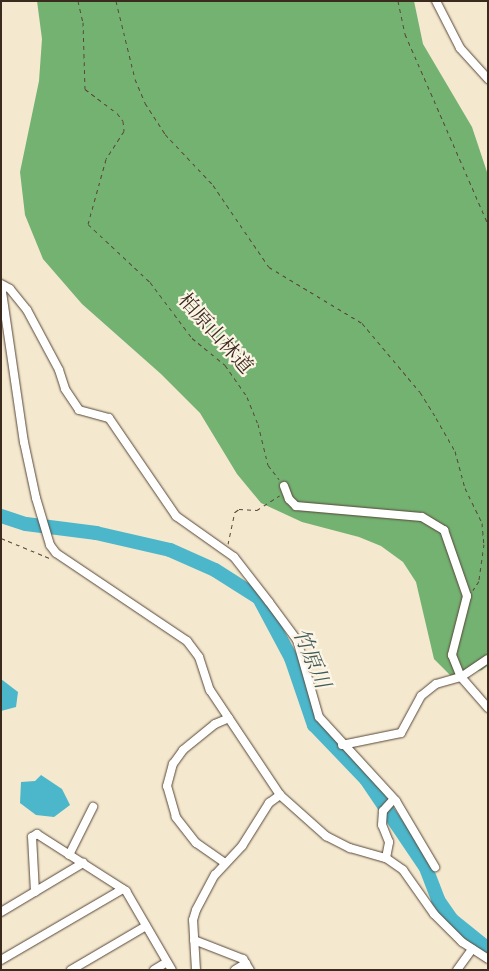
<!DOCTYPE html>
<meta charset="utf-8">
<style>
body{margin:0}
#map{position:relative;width:489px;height:971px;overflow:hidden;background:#f4e8ce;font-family:"IM FELL English","Noto Serif JP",serif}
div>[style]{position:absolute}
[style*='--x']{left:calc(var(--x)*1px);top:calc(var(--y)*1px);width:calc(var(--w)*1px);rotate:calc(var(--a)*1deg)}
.forest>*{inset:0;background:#74b272}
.water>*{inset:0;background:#4cb6ca}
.river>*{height:14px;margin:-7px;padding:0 7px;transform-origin:7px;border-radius:7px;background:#4cb6ca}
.path>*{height:1px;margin-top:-0.5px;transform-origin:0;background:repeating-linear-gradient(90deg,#574638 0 4px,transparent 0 8px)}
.roads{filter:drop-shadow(0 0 1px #574638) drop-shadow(0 0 1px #574638)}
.minor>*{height:8px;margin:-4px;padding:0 4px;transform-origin:4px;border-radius:4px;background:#fff}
span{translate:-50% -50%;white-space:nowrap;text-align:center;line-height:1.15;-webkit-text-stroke:4.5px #fcf5e5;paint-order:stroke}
.street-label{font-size:20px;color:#3b2a1e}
.water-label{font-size:21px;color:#415b5a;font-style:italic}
.frame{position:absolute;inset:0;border:2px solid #3b2a1e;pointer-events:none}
</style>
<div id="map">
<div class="forest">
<div style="clip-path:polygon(37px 1px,414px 1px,423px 44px,472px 127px,488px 175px,488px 665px,482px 670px,452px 677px,434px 659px,416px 582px,403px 562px,381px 546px,359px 537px,302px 522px,261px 503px,237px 474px,200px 413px,161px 374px,82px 304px,43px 259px,25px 215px,20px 172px,39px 81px,42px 39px)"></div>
</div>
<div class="water">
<div style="clip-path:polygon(1px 679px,18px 692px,16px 707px,1px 711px)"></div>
<div style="clip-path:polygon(41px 775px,62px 789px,70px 805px,54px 817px,36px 815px,20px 803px,21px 782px,35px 781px)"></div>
</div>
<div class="river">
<div style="--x:1;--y:516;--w:26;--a:18"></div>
<div style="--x:26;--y:524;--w:71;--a:7.3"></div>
<div style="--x:96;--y:533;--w:76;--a:12.9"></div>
<div style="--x:170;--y:550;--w:49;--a:24"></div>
<div style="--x:215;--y:570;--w:52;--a:32.5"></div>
<div style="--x:259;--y:598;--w:68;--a:61.9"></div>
<div style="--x:291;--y:658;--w:71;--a:71.1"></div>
<div style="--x:314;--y:725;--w:75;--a:46.1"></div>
<div style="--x:366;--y:779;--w:107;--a:56"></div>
<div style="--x:426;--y:868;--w:34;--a:69"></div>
<div style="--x:438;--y:900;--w:24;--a:55"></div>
<div style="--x:452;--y:920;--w:46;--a:38.9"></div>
</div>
<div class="path">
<div style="--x:78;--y:1;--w:22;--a:77"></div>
<div style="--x:83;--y:22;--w:67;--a:88.3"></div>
<div style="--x:85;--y:89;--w:40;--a:37"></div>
<div style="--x:117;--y:113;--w:10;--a:53"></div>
<div style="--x:123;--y:121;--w:10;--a:84"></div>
<div style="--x:124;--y:131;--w:33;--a:123"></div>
<div style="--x:106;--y:159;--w:67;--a:105.5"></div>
<div style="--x:88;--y:224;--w:85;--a:43.1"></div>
<div style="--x:150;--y:282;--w:70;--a:53.1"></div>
<div style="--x:192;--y:338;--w:43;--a:39.3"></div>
<div style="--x:225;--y:365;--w:39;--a:55"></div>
<div style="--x:247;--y:397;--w:29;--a:68"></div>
<div style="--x:258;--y:424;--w:42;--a:76.3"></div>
<div style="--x:268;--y:465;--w:18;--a:52"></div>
<div style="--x:116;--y:1;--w:80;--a:76.3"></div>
<div style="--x:135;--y:79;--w:26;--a:67"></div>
<div style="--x:145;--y:103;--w:37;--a:57"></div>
<div style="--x:165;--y:134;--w:70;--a:46.7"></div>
<div style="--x:213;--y:185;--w:99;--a:55.7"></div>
<div style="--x:269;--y:267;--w:109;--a:31.1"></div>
<div style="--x:362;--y:323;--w:90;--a:50"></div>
<div style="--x:420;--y:392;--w:31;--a:58"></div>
<div style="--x:436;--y:418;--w:38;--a:60"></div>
<div style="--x:455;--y:451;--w:38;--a:75"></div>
<div style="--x:465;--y:488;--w:39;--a:64"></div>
<div style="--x:482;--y:523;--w:21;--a:85"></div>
<div style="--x:484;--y:544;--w:37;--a:98"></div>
<div style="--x:479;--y:581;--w:11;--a:124"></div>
<div style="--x:398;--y:1;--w:34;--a:78"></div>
<div style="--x:405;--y:34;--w:207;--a:66.4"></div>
<div style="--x:1;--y:538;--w:55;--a:22.4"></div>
<div style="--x:228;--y:544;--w:33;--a:-78"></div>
<div style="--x:235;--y:512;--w:5;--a:-37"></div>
<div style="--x:239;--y:509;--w:18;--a:3"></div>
<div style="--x:257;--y:510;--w:27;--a:-33"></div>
</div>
<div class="roads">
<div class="minor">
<div style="--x:436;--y:1;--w:53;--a:62.9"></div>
<div style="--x:460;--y:48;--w:42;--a:47.9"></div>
<div style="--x:1;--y:284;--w:10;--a:29"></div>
<div style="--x:10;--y:289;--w:27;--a:51"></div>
<div style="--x:27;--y:310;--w:68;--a:61.9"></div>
<div style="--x:59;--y:370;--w:20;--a:72"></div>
<div style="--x:65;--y:389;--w:25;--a:56"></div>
<div style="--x:79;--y:410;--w:31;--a:15"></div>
<div style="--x:109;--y:418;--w:119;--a:55.6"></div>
<div style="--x:176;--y:516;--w:71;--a:35.3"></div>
<div style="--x:234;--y:557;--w:57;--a:52.1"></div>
<div style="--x:269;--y:602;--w:47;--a:53.6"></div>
<div style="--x:297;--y:640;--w:80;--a:74.1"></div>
<div style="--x:319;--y:717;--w:114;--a:47.5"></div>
<div style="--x:396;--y:801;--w:77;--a:59.4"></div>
<div style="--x:1;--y:285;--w:159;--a:81.7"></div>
<div style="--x:24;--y:442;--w:57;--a:77.9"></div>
<div style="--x:36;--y:498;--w:49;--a:73.4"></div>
<div style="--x:50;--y:545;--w:10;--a:53"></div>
<div style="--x:56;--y:553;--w:158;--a:33.9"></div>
<div style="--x:187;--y:641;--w:20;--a:53"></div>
<div style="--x:199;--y:657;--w:35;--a:72"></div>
<div style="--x:210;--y:690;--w:126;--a:56.3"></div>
<div style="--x:280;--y:795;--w:62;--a:41.7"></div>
<div style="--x:326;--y:836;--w:27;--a:27"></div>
<div style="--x:350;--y:848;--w:37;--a:16"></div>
<div style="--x:386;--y:858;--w:21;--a:35"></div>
<div style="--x:403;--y:870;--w:54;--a:54.8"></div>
<div style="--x:434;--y:914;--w:40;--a:45"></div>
<div style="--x:462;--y:942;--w:31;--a:33"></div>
<div style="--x:284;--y:486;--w:14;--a:69"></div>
<div style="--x:289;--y:499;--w:10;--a:45"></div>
<div style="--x:296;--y:506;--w:126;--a:5"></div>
<div style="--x:422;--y:517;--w:26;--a:31"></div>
<div style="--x:444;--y:530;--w:70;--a:70.8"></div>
<div style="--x:467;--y:596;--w:61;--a:104.3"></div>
<div style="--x:452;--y:655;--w:24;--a:68"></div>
<div style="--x:461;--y:677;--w:41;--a:48.9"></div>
<div style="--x:342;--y:745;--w:60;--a:-11.5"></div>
<div style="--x:401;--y:733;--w:42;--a:-61.6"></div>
<div style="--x:421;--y:696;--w:19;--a:-39"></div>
<div style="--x:436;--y:684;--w:26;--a:-16"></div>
<div style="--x:461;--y:677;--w:32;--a:-34"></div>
<div style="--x:69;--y:855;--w:54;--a:-63.4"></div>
<div style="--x:386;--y:858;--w:16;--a:-79"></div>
<div style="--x:389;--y:842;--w:18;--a:-112"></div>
<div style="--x:382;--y:825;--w:14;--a:-86"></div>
<div style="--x:383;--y:811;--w:15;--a:-48"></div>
<div style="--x:225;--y:863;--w:35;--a:-145"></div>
<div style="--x:196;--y:843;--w:33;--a:-128"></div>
<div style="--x:176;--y:817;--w:32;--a:-106"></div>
<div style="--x:167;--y:786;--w:23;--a:-75"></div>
<div style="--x:173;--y:764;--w:17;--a:-54"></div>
<div style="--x:183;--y:750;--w:41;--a:-39.1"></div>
<div style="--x:215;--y:724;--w:15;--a:-23"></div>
<div style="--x:35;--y:892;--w:55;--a:-93.1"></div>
<div style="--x:32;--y:837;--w:6;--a:-31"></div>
<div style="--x:37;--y:834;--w:106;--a:32.6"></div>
<div style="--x:126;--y:891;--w:91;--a:59.8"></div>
<div style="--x:1;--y:912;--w:96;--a:-30.9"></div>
<div style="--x:194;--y:940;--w:53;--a:21.2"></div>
<div style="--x:243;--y:959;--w:13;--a:58"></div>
<div style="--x:1;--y:960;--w:141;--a:-30.2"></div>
<div style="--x:71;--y:970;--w:87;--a:-30.4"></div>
<div style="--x:154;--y:970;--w:15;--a:-32"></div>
<div style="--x:196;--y:970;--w:50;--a:-93.4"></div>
<div style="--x:193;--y:920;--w:10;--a:-73"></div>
<div style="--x:196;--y:910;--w:40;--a:-62"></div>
<div style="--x:215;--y:875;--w:40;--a:-47"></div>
<div style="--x:242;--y:846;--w:51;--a:-57.9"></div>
<div style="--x:269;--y:803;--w:14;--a:-36"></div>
<div style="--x:235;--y:970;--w:13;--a:-32"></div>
<div style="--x:457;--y:970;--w:26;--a:-54"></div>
</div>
</div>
<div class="street-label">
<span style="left:215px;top:334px;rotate:48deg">柏原山林道</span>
</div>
<div class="water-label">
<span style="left:310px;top:659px;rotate:67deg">竹原川</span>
</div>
<div class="frame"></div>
</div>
